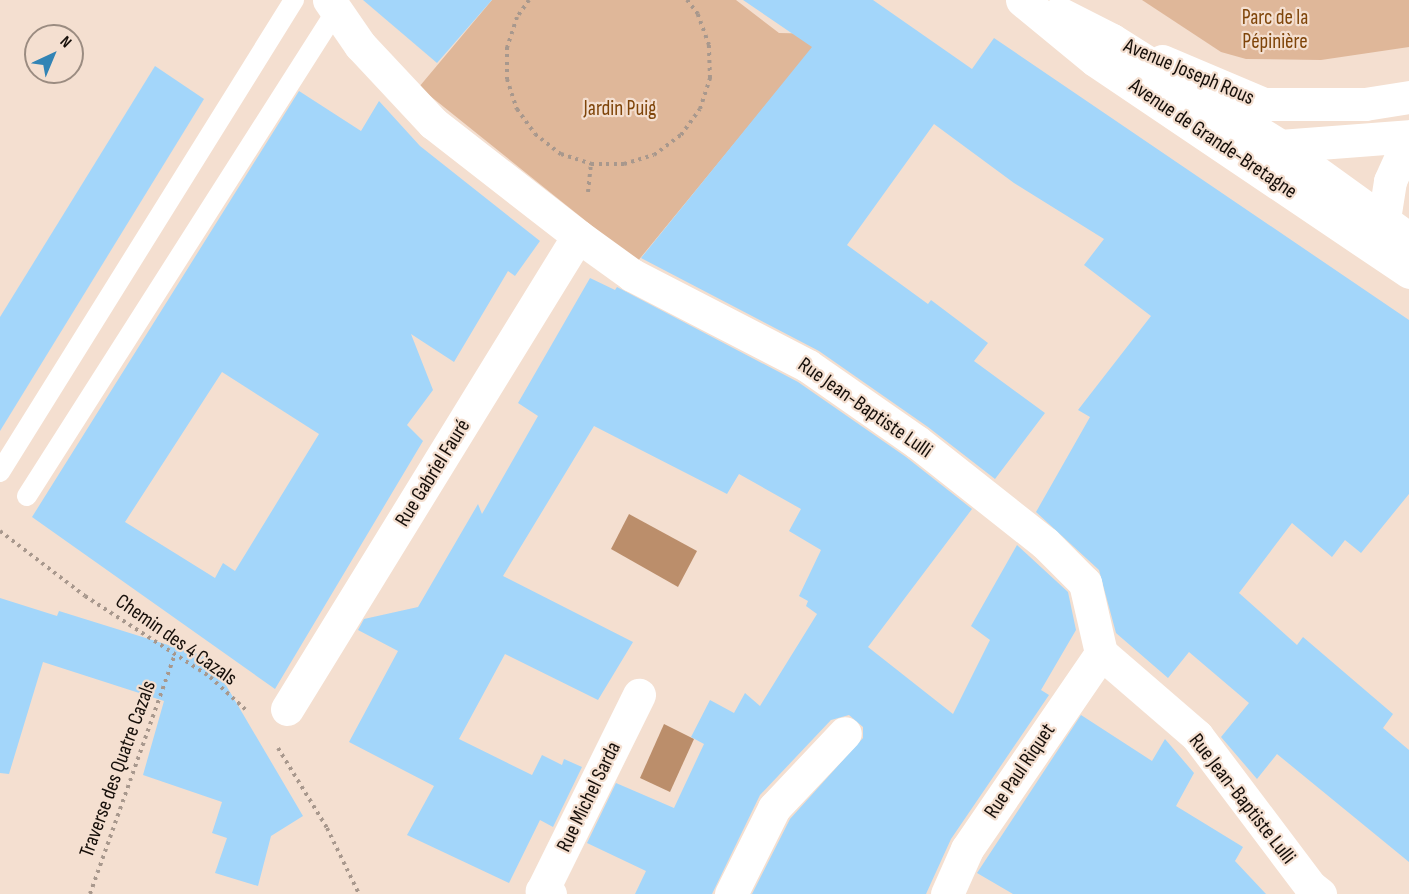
<!DOCTYPE html>
<meta charset="utf-8">
<style>
body{margin:0}
#map{position:relative;width:1409px;height:894px;overflow:hidden;background:#f4dfd0;font-family:"Sofia Sans Condensed",sans-serif}
div>[style]{position:absolute}
[style*='--x']{left:calc(var(--x)*1px);top:calc(var(--y)*1px);width:calc(var(--w)*1px);rotate:calc(var(--a)*1deg)}
.green>*{inset:0;background:#dfb799}
.water>*{inset:0;background:#bb8e6b}
.building>*{inset:0;background:#a3d6fa}
.path>*{height:4px;margin-top:-2px;transform-origin:0;background:repeating-linear-gradient(90deg,#a8988d 0 3px,transparent 0 7.5px)}
.service>*{height:20px;margin:-10px;padding:0 10px;transform-origin:10px;border-radius:10px;background:#fff}
.minor>*{height:33px;margin:-16.5px;padding:0 16.5px;transform-origin:16.5px;border-radius:16.5px;background:#fff}
.tertiary>*{height:33px;margin:-16.5px;padding:0 16.5px;transform-origin:16.5px;border-radius:16.5px;background:#fff}
.secondary>*{height:33px;margin:-16.5px;padding:0 16.5px;transform-origin:16.5px;border-radius:16.5px;background:#fff}
span{translate:-50% -50%;white-space:nowrap;text-align:center;line-height:1.15;-webkit-text-stroke:4.5px #f4dfd0;paint-order:stroke}
.park-label{font-size:21px;color:#7f450a}
.street-label{font-size:21px;color:#160f0a}
.north{position:absolute;left:24px;top:24px;width:60px;height:60px;box-sizing:border-box;background:#f4dfd0;border:2px solid #9b8c81;border-radius:50%;rotate:44deg;font-size:16px;font-weight:700;line-height:24px;text-align:center;color:#160f0a}
.north::after{content:'';display:block;margin:auto;width:21px;height:27px;background:#3284b5;clip-path:polygon(50% 0,100% 100%,50% 72%,0 100%)}
</style>
<div id="map">
<div class="green">
<div style="clip-path:polygon(492px 0,736px 0,779px 33px,824px 34px,637px 262px,419px 87px)"></div>
<div style="clip-path:polygon(1142px 0,1409px 0,1409px 47px,1321px 60px,1246px 59px,1221px 52px)"></div>
</div>
<div class="water">
<div style="clip-path:polygon(629px 514px,697px 551px,678px 587px,611px 549px)"></div>
<div style="clip-path:polygon(664px 724px,694px 739px,670px 792px,640px 778px)"></div>
</div>
<div class="building">
<div style="clip-path:polygon(363px 0,492px 0,437px 63px)"></div>
<div style="clip-path:polygon(743px 0,873px 0,972px 69px,994px 38px,1409px 320px,1409px 494px,1361px 553px,1345px 540px,1332px 557px,1292px 523px,1239px 593px,1297px 645px,1303px 637px,1393px 714px,1383px 728px,1409px 750px,1409px 862px,1277px 754px,1257px 779px,1221px 737px,1249px 703px,1189px 652px,1168px 678px,1116px 633px,1099px 570px,1036px 512px,1090px 417px,1078px 410px,1151px 316px,1084px 265px,1104px 239px,1014px 183px,934px 124px,847px 245px,928px 304px,931px 300px,988px 343px,974px 361px,1045px 413px,995px 479px,928px 427px,819px 351px,641px 258px,812px 47px)"></div>
<div style="clip-path:polygon(155px 66px,204px 99px,0 431px,0 317px)"></div>
<div style="clip-path:polygon(evenodd,299px 91px,361px 131px,379px 101px,420px 146px,540px 241px,515px 276px,508px 271px,454px 362px,411px 334px,433px 390px,407px 425px,423px 441px,275px 689px,32px 517px,299px 91px,222px 372px,319px 434px,235px 571px,223px 563px,215px 578px,125px 522px,222px 372px)"></div>
<div style="clip-path:polygon(590px 278px,615px 290px,617px 287px,798px 382px,906px 457px,972px 509px,868px 647px,953px 714px,990px 640px,971px 626px,1017px 545px,1068px 592px,1076px 630px,1041px 690px,1049px 695px,951px 839px,926px 894px,752px 894px,790px 819px,863px 738px,863px 727px,849px 715px,831px 720px,760px 795px,712px 894px,635px 894px,646px 871px,587px 843px,616px 783px,674px 808px,704px 744px,691px 737px,710px 700px,734px 713px,745px 693px,760px 706px,817px 614px,806px 606px,808px 601px,799px 596px,821px 550px,789px 531px,801px 509px,739px 474px,727px 494px,594px 426px,503px 576px,633px 642px,598px 700px,505px 654px,459px 739px,532px 775px,542px 755px,562px 765px,564px 759px,582px 767px,553px 827px,540px 820px,509px 883px,407px 835px,434px 786px,349px 742px,398px 651px,358px 630px,364px 619px,418px 607px,478px 504px,482px 514px,538px 416px,518px 403px)"></div>
<div style="clip-path:polygon(0 598px,57px 616px,59px 611px,210px 658px,303px 816px,271px 836px,258px 886px,215px 873px,227px 838px,212px 833px,222px 802px,143px 775px,164px 701px,43px 662px,9px 774px,0 773px)"></div>
<div style="clip-path:polygon(1081px 715px,1152px 761px,1165px 739px,1194px 773px,1176px 806px,1243px 847px,1235px 861px,1266px 894px,1013px 894px,977px 873px)"></div>
</div>
<div class="path">
<div style="--x:529;--y:0;--w:21;--a:125"></div>
<div style="--x:517;--y:17;--w:32;--a:108"></div>
<div style="--x:507;--y:47;--w:32;--a:90"></div>
<div style="--x:507;--y:79;--w:32;--a:72"></div>
<div style="--x:517;--y:109;--w:31;--a:54"></div>
<div style="--x:535;--y:134;--w:33;--a:38"></div>
<div style="--x:561;--y:154;--w:32;--a:18"></div>
<div style="--x:591;--y:164;--w:33;--a:0"></div>
<div style="--x:624;--y:164;--w:31;--a:-17"></div>
<div style="--x:654;--y:155;--w:34;--a:-37"></div>
<div style="--x:681;--y:135;--w:32;--a:-54"></div>
<div style="--x:700;--y:109;--w:33;--a:-72"></div>
<div style="--x:710;--y:78;--w:33;--a:-92"></div>
<div style="--x:709;--y:45;--w:33;--a:-110"></div>
<div style="--x:698;--y:14;--w:18;--a:-128"></div>
<div style="--x:588;--y:192;--w:28;--a:-84"></div>
<div style="--x:0;--y:531;--w:107;--a:37.4"></div>
<div style="--x:85;--y:596;--w:149;--a:32.9"></div>
<div style="--x:210;--y:677;--w:49;--a:42.5"></div>
<div style="--x:278;--y:748;--w:94;--a:58.5"></div>
<div style="--x:327;--y:828;--w:73;--a:64.1"></div>
<div style="--x:90;--y:894;--w:255;--a:-70.5"></div>
</div>
<div class="service">
<div style="--x:0;--y:472;--w:556;--a:-58.08"></div>
<div style="--x:27;--y:496;--w:579;--a:-57.49"></div>
</div>
<div class="minor">
<div style="--x:329;--y:0;--w:55;--a:55.4"></div>
<div style="--x:360;--y:45;--w:107;--a:46.9"></div>
<div style="--x:433;--y:123;--w:184;--a:37.9"></div>
<div style="--x:578;--y:236;--w:67;--a:35.8"></div>
<div style="--x:632;--y:275;--w:198;--a:27.3"></div>
<div style="--x:808;--y:366;--w:133;--a:34.9"></div>
<div style="--x:917;--y:442;--w:163;--a:38.3"></div>
<div style="--x:1045;--y:543;--w:57;--a:45"></div>
<div style="--x:1085;--y:583;--w:72;--a:77.1"></div>
<div style="--x:1101;--y:653;--w:127;--a:40.8"></div>
<div style="--x:1197;--y:736;--w:188;--a:53"></div>
<div style="--x:1310;--y:886;--w:13;--a:39"></div>
<div style="--x:287;--y:709;--w:555;--a:-58.4"></div>
<div style="--x:550;--y:894;--w:9;--a:-159"></div>
<div style="--x:542;--y:891;--w:219;--a:-63.7"></div>
<div style="--x:731;--y:894;--w:96;--a:-63.4"></div>
<div style="--x:774;--y:808;--w:103;--a:-46.6"></div>
<div style="--x:947;--y:894;--w:49;--a:-66"></div>
<div style="--x:967;--y:849;--w:237;--a:-55.6"></div>
</div>
<div class="tertiary">
<div style="--x:1162;--y:61;--w:111;--a:22.9"></div>
<div style="--x:1264;--y:104;--w:101;--a:0"></div>
<div style="--x:1365;--y:104;--w:45;--a:-9"></div>
<div style="--x:1263;--y:143;--w:17;--a:10"></div>
<div style="--x:1280;--y:146;--w:129;--a:-4.4"></div>
<div style="--x:1388;--y:246;--w:27;--a:-98"></div>
<div style="--x:1384;--y:219;--w:38;--a:-81"></div>
<div style="--x:1390;--y:181;--w:46;--a:-65.7"></div>
</div>
<div class="secondary">
<div style="--x:1022;--y:0;--w:94;--a:39.4"></div>
<div style="--x:1095;--y:60;--w:379;--a:34"></div>
<div style="--x:1059;--y:13;--w:59;--a:27"></div>
<div style="--x:1112;--y:40;--w:199;--a:32.2"></div>
<div style="--x:1280;--y:146;--w:159;--a:35.8"></div>
</div>
<div class="park-label">
<span style="left:1275px;top:30px">Parc de la<br>Pépinière</span>
<span style="left:620px;top:109px">Jardin Puig</span>
</div>
<div class="street-label">
<span style="left:1189px;top:72px;rotate:23deg">Avenue Joseph Rous</span>
<span style="left:1213px;top:139px;rotate:34deg">Avenue de Grande-Bretagne</span>
<span style="left:865px;top:408px;rotate:35deg">Rue Jean-Baptiste Lulli</span>
<span style="left:433px;top:473px;rotate:-58deg">Rue Gabriel Fauré</span>
<span style="left:176px;top:640px;rotate:35deg">Chemin des 4 Cazals</span>
<span style="left:118px;top:769px;rotate:-70deg">Traverse des Quatre Cazals</span>
<span style="left:1020px;top:771px;rotate:-56deg">Rue Paul Riquet</span>
<span style="left:589px;top:797px;rotate:-64deg">Rue Michel Sarda</span>
<span style="left:1242px;top:799px;rotate:52deg">Rue Jean-Baptiste Lulli</span>
</div>
<div class="north">N</div>
</div>
